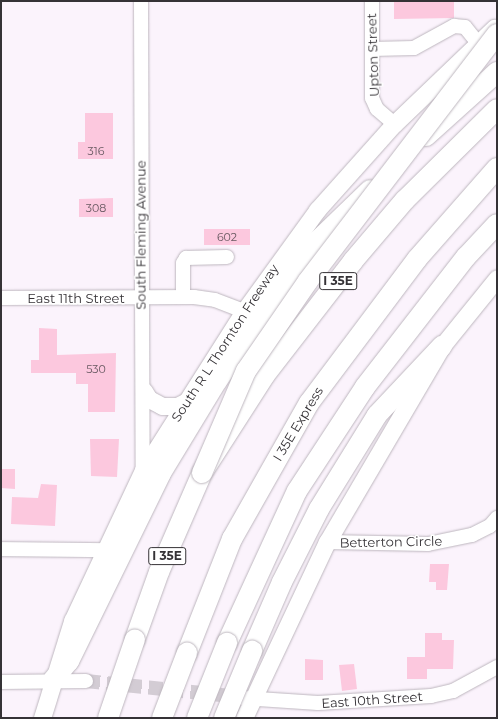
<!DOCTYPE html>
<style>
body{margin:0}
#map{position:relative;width:498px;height:719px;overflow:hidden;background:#fbf3fc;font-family:Montserrat,sans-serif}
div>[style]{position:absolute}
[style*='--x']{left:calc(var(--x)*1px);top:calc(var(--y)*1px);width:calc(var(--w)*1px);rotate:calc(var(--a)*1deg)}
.building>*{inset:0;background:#fcc8de}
.minor-tunnel>*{height:14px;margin-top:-7px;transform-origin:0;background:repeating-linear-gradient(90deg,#d3ccd4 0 14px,transparent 0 21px)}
.roads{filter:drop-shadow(0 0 1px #bdb6be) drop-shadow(0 0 1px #bdb6be)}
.minor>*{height:14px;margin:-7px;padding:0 7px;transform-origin:7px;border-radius:7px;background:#fff}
.major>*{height:17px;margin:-8.5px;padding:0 8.5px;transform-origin:8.5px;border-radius:8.5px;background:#fff}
.highway>*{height:20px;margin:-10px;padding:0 10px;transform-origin:10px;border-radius:10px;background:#fff}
.bridges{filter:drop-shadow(0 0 1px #bdb6be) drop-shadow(0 0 1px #bdb6be)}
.highway-bridge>*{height:20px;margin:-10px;padding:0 10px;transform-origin:10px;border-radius:10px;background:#fff}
span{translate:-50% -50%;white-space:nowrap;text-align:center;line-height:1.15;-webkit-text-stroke:3px #fff;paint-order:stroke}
.number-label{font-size:11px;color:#675860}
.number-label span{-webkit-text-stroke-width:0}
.shield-label span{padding:1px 3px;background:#fff;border:1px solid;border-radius:3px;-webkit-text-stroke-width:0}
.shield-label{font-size:12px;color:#353236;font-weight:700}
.street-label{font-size:13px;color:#353236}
.frame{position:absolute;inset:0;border:2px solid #353236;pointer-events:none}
</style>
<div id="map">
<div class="building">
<div style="clip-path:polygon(394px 1px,454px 1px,454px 18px,394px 19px)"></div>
<div style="clip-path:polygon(85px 113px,113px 113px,113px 159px,78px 159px,78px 142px,85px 142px)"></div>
<div style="clip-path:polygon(113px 198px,113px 217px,79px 217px,79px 199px)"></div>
<div style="clip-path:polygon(204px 229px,250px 229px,250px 245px,204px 245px)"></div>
<div style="clip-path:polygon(39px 328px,57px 329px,57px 355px,116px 353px,115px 412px,88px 412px,88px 384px,76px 384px,76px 373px,31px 373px,31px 360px,39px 360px)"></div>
<div style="clip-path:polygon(90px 439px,119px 439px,117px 477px,91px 476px)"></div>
<div style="clip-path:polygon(1px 469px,15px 469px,15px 489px,1px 488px)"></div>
<div style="clip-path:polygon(41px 484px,57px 485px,55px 526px,11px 524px,12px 497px,38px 498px)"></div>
<div style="clip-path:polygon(430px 564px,449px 564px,447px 590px,436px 590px,436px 582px,429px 582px)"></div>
<div style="clip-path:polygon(425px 633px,442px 633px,442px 640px,454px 640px,453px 669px,427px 669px,427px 679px,407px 679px,407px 657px,425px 657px)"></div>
<div style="clip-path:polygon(305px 659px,323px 660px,323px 680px,305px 680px)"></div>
<div style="clip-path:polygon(354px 664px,357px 689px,342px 691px,339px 665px)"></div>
</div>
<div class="minor-tunnel">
<div style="--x:86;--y:681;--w:155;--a:5.9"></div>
</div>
<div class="roads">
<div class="minor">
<div style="--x:141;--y:1;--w:469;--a:89.8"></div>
<div style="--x:372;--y:1;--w:97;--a:90"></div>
<div style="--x:372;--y:98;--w:12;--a:66"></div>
<div style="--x:377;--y:109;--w:23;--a:41"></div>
<div style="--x:372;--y:49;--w:42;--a:-1.4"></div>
<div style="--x:414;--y:48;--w:46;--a:-28.8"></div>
<div style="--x:454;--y:26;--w:11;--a:5"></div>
<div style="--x:465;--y:27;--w:21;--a:51"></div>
<div style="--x:183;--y:297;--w:34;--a:-90"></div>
<div style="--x:183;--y:263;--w:6;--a:-59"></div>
<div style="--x:186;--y:258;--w:41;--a:-1.4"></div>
<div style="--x:1;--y:298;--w:193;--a:-0.3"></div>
<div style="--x:194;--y:297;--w:21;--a:8"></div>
<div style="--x:215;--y:300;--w:31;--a:21"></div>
<div style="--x:327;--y:542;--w:101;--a:1.1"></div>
<div style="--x:428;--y:544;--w:45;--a:-11.6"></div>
<div style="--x:472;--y:535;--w:20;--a:-27"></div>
<div style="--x:490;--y:526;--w:11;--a:-49"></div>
<div style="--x:1;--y:549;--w:104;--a:0.6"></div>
<div style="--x:1;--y:682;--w:85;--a:-0.7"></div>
<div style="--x:243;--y:698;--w:75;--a:3.8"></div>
<div style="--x:318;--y:703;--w:113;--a:-3.5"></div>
<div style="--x:431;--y:696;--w:23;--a:-13"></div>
<div style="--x:453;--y:691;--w:50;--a:-28.6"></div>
</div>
<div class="major">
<div style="--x:144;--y:391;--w:9;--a:58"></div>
<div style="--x:149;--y:399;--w:15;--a:28"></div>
<div style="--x:162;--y:406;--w:15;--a:0"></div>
<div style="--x:177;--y:406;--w:11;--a:-27"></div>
<div style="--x:42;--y:718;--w:102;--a:-72.8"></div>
<div style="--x:72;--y:621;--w:167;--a:-64.8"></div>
<div style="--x:143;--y:470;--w:188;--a:-57.6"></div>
<div style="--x:244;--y:311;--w:125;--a:-54.1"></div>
<div style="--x:317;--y:210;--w:115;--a:-48.2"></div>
<div style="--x:394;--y:124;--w:139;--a:-43.8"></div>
<div style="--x:244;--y:718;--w:195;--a:-64.8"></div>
<div style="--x:327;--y:542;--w:227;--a:-59.6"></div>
<div style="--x:442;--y:346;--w:87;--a:-51"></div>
</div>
<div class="highway">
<div style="--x:426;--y:136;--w:96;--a:-42"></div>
<div style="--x:135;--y:639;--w:71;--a:-70.3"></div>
<div style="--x:159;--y:572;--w:108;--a:-66.5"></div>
<div style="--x:202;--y:473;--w:117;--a:-57.3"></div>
<div style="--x:265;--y:375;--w:144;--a:-52.3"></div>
<div style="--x:353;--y:261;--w:80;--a:-49.6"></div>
<div style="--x:405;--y:200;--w:129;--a:-44.7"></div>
<div style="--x:227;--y:643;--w:167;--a:-65.3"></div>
<div style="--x:297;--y:491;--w:124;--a:-56.8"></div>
<div style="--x:365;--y:387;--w:165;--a:-52.2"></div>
<div style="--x:466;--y:257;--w:45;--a:-46.8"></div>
<div style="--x:252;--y:651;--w:75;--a:-66.5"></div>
<div style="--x:282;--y:582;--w:82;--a:-63.1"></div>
<div style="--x:319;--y:509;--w:110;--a:-58.3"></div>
<div style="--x:377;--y:415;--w:95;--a:-46.7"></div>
<div style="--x:187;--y:653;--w:123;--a:-68.5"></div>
<div style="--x:232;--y:539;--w:156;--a:-60.5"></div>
<div style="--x:309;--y:403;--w:180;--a:-53.1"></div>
<div style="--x:417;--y:259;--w:121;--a:-48.7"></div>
<div style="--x:53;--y:680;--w:25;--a:-50"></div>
<div style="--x:69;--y:661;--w:209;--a:-63.9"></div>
<div style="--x:161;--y:473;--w:108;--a:-58.7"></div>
<div style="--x:217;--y:381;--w:164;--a:-55"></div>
<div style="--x:311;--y:247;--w:82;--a:-44"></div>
</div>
</div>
<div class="bridges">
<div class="highway-bridge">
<div style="--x:202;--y:473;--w:111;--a:-66.7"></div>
<div style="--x:246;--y:371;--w:109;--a:-55.4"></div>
<div style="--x:308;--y:281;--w:311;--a:-52.6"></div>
<div style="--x:108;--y:718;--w:83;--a:-71.1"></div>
<div style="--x:162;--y:718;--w:70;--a:-69"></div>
<div style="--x:197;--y:718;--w:81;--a:-68.2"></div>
<div style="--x:224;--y:718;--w:73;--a:-67.3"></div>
</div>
</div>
<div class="number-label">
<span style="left:96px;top:151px">316</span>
<span style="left:96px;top:208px">308</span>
<span style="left:227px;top:237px">602</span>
<span style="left:96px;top:369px">530</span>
</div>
<div class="shield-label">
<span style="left:338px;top:281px">I 35E</span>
<span style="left:167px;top:556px">I 35E</span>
</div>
<div class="street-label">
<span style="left:373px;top:55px;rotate:-92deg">Upton Street</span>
<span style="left:141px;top:235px;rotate:-90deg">South Fleming Avenue</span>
<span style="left:76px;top:298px">East 11th Street</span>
<span style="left:225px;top:343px;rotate:-57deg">South R L Thornton Freeway</span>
<span style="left:298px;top:424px;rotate:-59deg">I 35E Express</span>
<span style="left:391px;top:542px;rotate:-1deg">Betterton Circle</span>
<span style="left:372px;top:700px;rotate:-4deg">East 10th Street</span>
</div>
<div class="frame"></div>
</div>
